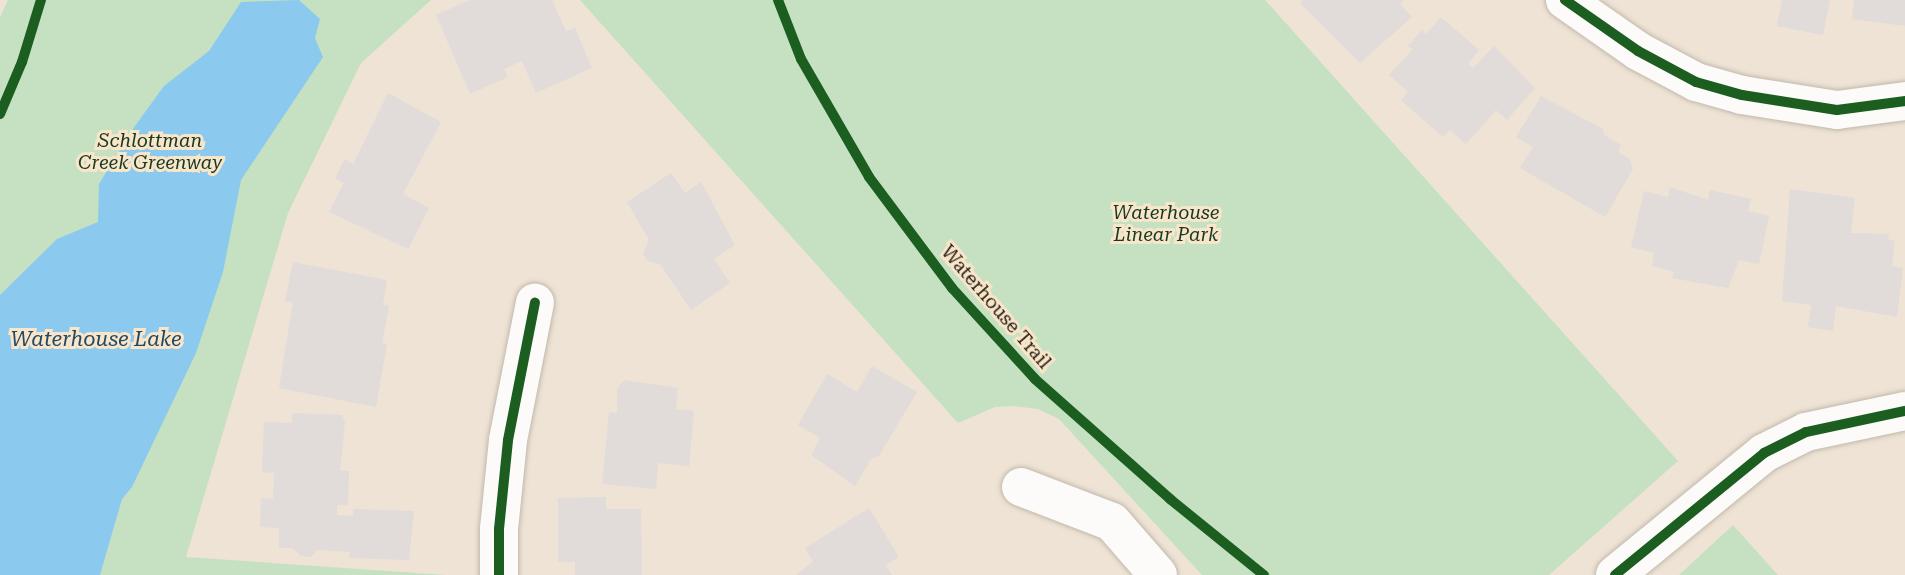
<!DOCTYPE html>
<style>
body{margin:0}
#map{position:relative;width:1905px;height:575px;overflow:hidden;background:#eee3d4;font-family:"Roboto Serif",serif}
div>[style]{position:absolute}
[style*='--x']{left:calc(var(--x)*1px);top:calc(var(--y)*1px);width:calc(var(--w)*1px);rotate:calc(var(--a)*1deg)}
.green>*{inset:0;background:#c5e1c2}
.water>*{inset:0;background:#8bc9ef}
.building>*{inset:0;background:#e1dbda}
.roads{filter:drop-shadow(0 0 2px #c1b9ad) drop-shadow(0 0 2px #c1b9ad)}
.street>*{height:38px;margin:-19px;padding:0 19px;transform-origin:19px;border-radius:19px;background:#fcfbf9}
.cycleway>*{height:10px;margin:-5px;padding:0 5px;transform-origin:5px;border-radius:5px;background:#1b5e20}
span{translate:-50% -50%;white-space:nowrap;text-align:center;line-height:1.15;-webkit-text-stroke:6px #f9e5c9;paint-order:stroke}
.park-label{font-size:19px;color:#143a21;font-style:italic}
.street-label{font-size:19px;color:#251e14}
.water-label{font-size:21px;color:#234963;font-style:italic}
</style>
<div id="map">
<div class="green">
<div style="clip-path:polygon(8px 0,431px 0,361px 63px,288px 213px,186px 557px,445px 575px,0 575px,0 17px)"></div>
<div style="clip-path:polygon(580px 0,1265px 0,1678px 461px,1549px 575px,1202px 575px,1059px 419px,1038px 409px,1014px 406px,995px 407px,958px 423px)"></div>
<div style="clip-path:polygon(1733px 525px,1778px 575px,1679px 575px)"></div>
</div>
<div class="water">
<div style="clip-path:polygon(299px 0,320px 19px,315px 38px,323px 57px,241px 180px,223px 272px,196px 353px,132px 487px,122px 499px,100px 575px,0 575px,0 295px,57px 239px,98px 222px,99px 184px,135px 126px,164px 86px,209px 51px,241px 2px)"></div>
</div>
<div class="building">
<div style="clip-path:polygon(470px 0,552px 0,566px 31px,575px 28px,592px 68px,536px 93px,522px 61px,504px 69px,508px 77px,470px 94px,436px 15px)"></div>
<div style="clip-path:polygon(1303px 0,1404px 0,1400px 4px,1412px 17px,1360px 63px,1300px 3px)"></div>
<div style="clip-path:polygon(1782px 0,1830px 0,1823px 35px,1777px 26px)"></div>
<div style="clip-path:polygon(1854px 0,1905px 0,1905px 26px,1852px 19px)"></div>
<div style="clip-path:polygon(1441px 17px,1479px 50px,1468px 64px,1473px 68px,1494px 46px,1535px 88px,1507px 120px,1496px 110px,1466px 144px,1450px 130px,1443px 137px,1401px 100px,1408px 92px,1389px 75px,1413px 49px,1408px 46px,1422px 30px,1426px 34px)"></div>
<div style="clip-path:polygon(388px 93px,441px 122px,403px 194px,429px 208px,408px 249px,329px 212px,344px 183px,335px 178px,345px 159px,353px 164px)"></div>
<div style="clip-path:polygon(1541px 96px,1603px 129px,1604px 135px,1621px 145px,1618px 152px,1630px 159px,1633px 169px,1605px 217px,1520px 168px,1533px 147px,1516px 137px)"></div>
<div style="clip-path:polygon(671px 173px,685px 193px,701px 182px,735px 245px,714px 259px,730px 283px,691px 310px,660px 264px,649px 262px,643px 254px,649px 240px,627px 202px)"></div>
<div style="clip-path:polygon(1670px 187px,1708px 200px,1710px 190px,1751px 199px,1748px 211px,1769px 216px,1759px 264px,1739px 260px,1728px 288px,1672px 278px,1674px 272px,1652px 266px,1654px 253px,1631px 247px,1644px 191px,1668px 197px)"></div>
<div style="clip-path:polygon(1790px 189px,1855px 198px,1851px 233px,1889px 234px,1888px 239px,1895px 241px,1892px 266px,1903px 268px,1897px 317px,1836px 306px,1833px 331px,1808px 327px,1811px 305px,1782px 301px)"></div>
<div style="clip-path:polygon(293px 262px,387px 280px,383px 305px,389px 306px,382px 343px,387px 344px,376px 407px,279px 388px,293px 302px,285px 301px)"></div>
<div style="clip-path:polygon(872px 366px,917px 392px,879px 456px,871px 459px,855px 486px,811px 455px,820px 438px,798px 425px,827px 374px,857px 392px)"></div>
<div style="clip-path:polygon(624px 380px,678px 388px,676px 409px,694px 411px,689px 466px,658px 463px,656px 489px,602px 484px,609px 412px,617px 413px,617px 389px)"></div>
<div style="clip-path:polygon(292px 413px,342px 415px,345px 422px,340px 471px,349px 471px,348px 505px,337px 505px,337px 515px,353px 516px,353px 509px,414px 511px,409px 560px,349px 558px,350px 552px,317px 550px,311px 557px,301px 556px,293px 548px,279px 548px,279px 528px,260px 527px,261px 498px,273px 499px,274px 473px,262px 472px,264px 422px,292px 423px)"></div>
<div style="clip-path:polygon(606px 497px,606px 509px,641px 509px,642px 575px,575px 575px,575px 562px,558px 562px,558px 498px)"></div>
<div style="clip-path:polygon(869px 508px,899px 557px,886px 565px,892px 575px,796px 575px,813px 562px,805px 548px)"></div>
</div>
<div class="roads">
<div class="street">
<div style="--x:1565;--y:0;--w:89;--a:34.9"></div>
<div style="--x:1638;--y:51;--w:66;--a:28.1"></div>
<div style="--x:1696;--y:82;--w:48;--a:15.8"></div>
<div style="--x:1742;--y:95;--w:96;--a:9"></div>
<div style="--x:1837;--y:110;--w:69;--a:-7.5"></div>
<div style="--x:1021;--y:487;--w:97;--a:21"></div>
<div style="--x:1112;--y:522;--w:70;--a:49"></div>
<div style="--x:499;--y:575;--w:46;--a:-90"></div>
<div style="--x:499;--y:529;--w:89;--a:-84.2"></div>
<div style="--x:508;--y:440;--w:140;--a:-78.9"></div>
<div style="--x:1615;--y:575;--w:193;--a:-39.3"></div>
<div style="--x:1764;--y:453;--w:47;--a:-26.6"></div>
<div style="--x:1806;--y:432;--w:101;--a:-12"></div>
</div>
</div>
<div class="cycleway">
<div style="--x:778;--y:0;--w:63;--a:68.7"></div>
<div style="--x:801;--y:59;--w:136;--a:60"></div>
<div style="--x:869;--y:177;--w:139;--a:53.2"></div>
<div style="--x:952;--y:288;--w:123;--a:47.6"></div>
<div style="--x:1035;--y:379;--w:181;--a:41.6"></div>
<div style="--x:1170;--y:499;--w:121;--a:39"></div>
<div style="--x:1565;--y:0;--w:89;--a:34.9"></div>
<div style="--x:1638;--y:51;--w:66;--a:28.1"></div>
<div style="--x:1696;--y:82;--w:48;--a:15.8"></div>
<div style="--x:1742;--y:95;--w:96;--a:9"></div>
<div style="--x:1837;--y:110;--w:69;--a:-7.5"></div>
<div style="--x:0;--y:114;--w:56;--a:-67.1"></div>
<div style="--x:22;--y:62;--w:65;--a:-73"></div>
<div style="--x:499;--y:575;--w:46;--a:-90"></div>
<div style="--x:499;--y:529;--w:89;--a:-84.2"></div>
<div style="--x:508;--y:440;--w:140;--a:-78.9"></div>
<div style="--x:1615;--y:575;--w:193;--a:-39.3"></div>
<div style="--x:1764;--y:453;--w:47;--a:-26.6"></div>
<div style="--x:1806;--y:432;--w:101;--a:-12"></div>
</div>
<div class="park-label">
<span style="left:150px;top:152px">Schlottman<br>Creek Greenway</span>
<span style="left:1166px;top:224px">Waterhouse<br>Linear Park</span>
</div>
<div class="street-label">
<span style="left:996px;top:307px;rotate:49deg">Waterhouse Trail</span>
</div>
<div class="water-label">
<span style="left:96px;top:339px">Waterhouse Lake</span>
</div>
</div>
